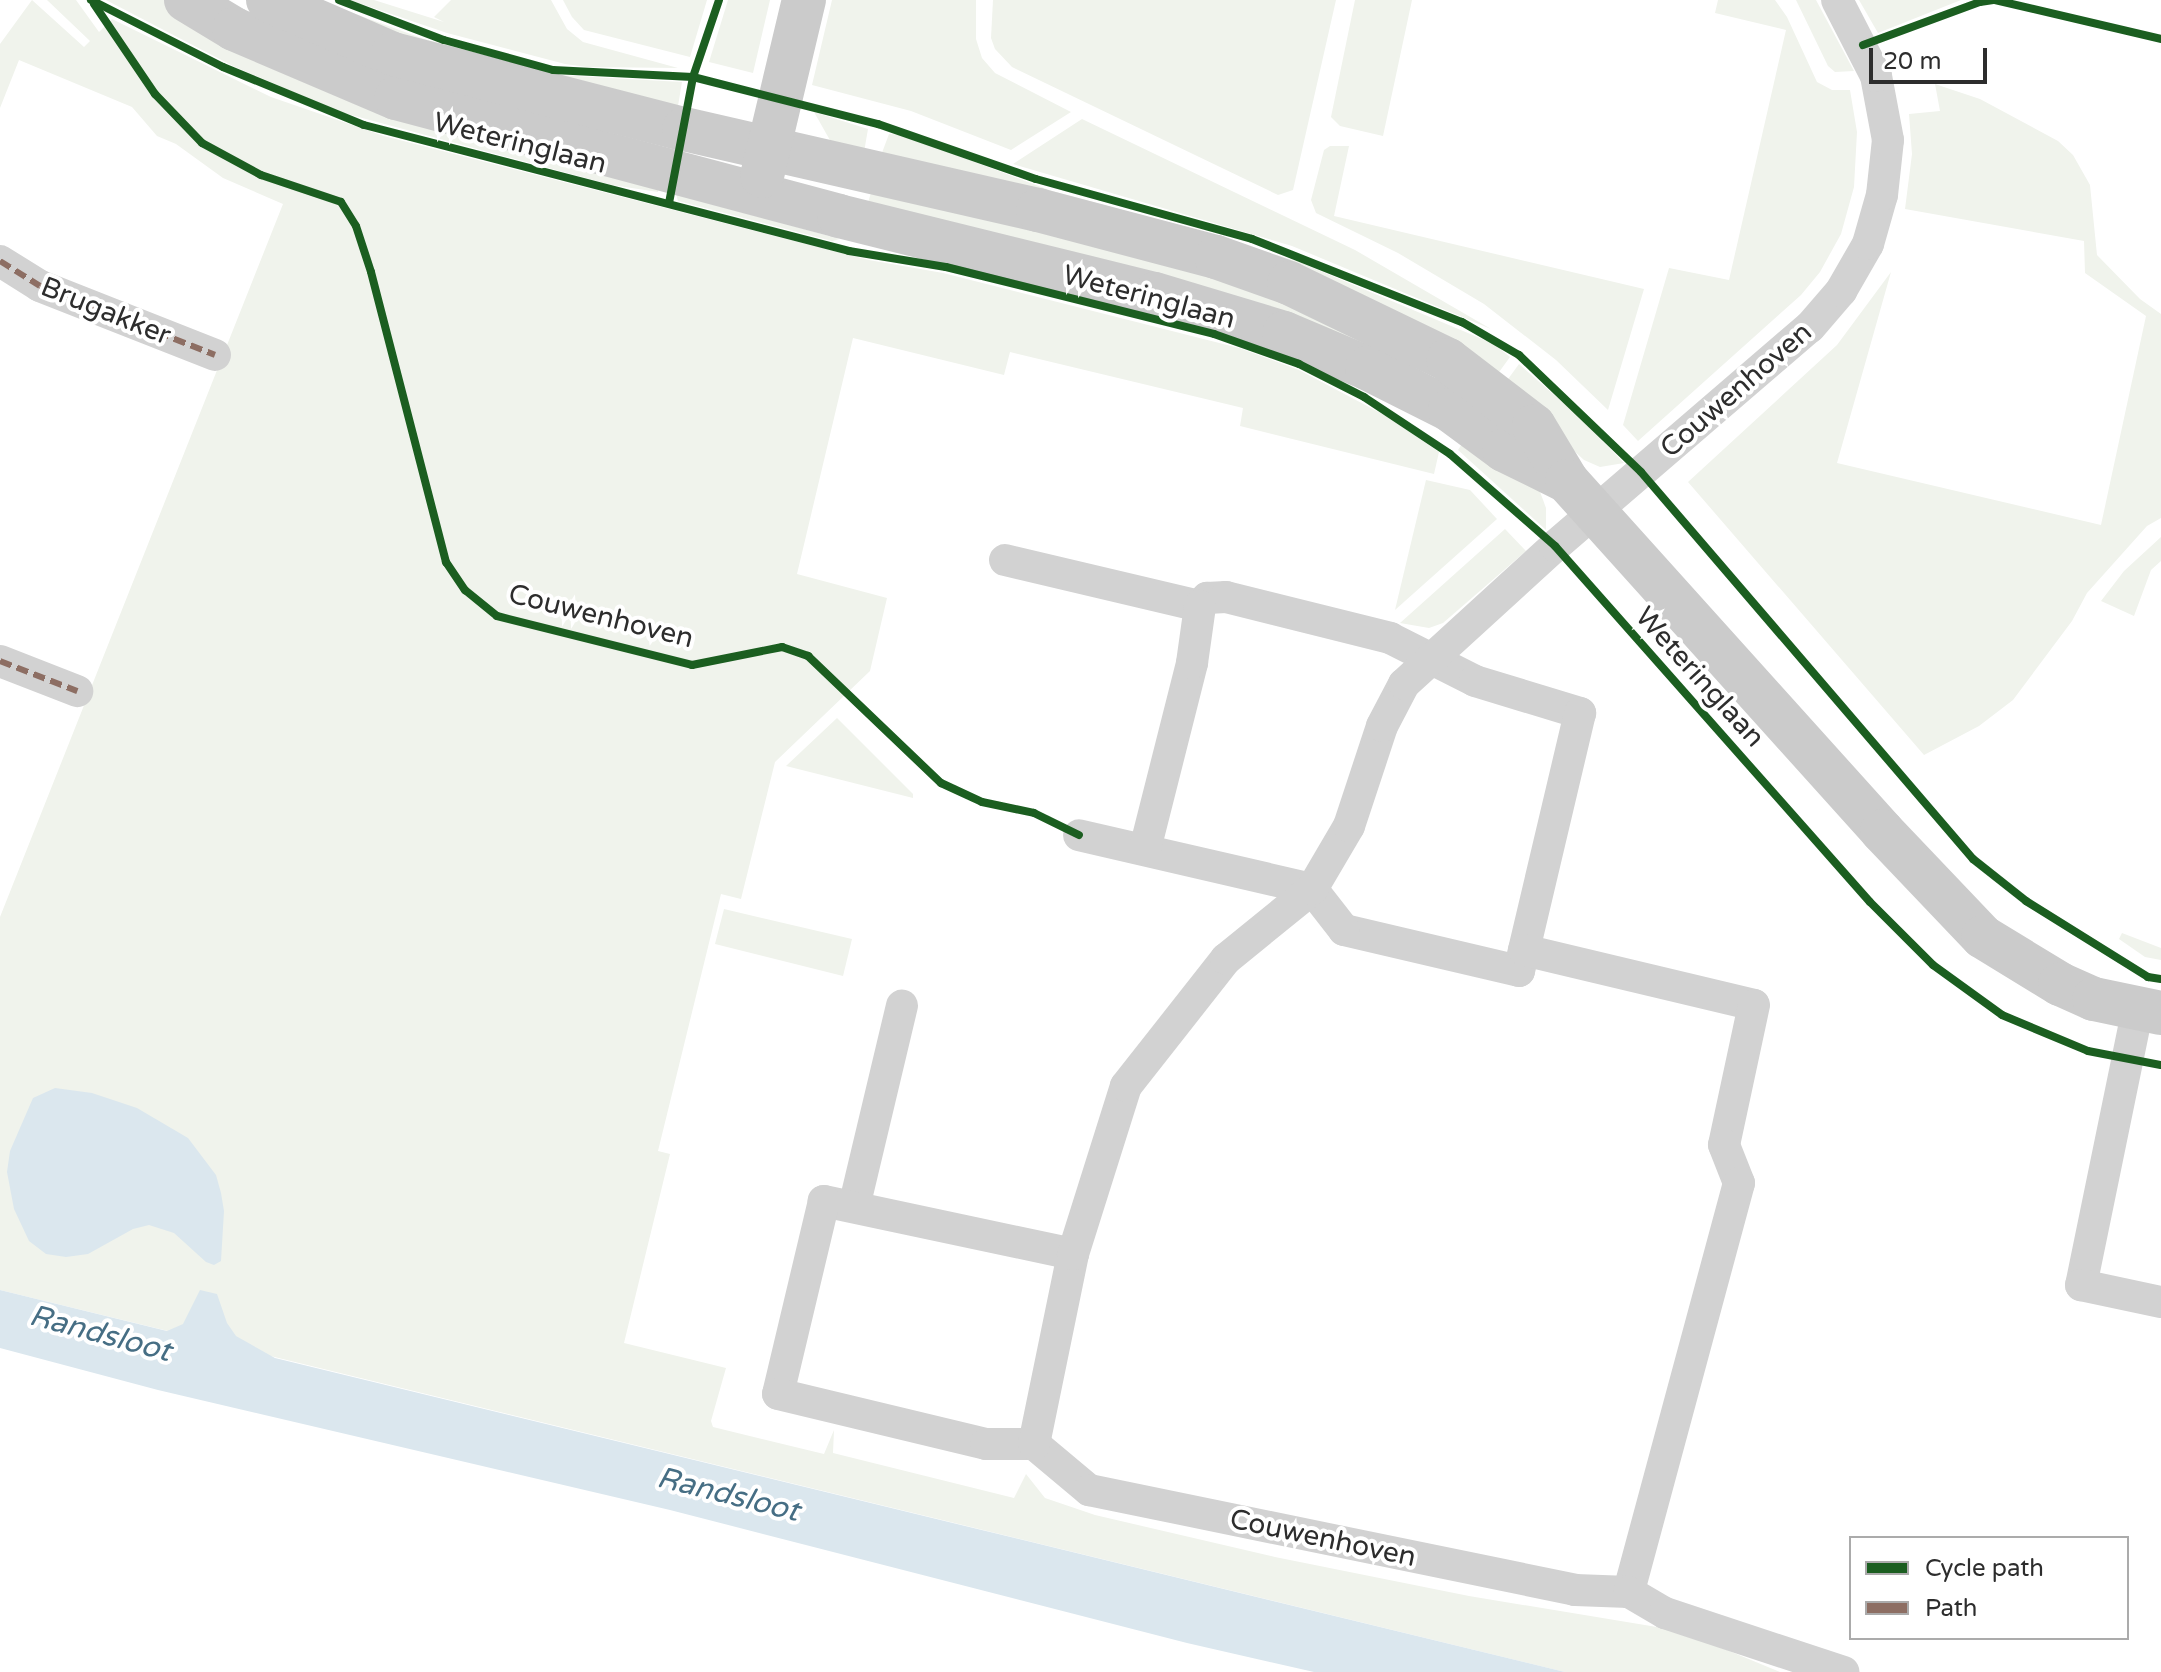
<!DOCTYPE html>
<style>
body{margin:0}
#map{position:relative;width:2161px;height:1672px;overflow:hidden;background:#fff;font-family:"Varela Round",sans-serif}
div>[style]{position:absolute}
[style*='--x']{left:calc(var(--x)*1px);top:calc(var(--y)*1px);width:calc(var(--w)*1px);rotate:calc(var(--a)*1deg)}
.green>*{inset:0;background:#f0f3ec}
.water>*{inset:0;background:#dbe7ee}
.street>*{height:32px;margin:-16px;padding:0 16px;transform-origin:16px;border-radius:16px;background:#d2d2d2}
.secondary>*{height:44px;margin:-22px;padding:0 22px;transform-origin:22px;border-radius:22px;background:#cbcbcb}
.quiet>*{height:6px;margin-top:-3px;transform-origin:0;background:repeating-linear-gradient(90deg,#8d6e63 0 12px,transparent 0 18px)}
.cycleway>*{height:8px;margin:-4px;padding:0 4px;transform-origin:4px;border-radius:4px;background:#1b5e20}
span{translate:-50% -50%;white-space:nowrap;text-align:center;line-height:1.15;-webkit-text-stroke:8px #fff;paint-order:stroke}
.street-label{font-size:28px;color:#2d2d2d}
.water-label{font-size:30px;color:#466e84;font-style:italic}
.legend{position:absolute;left:1849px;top:1536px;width:280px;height:104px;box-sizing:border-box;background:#fff;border:2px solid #ababab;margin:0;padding:10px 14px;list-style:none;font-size:24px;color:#2d2d2d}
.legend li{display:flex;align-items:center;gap:16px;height:40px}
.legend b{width:40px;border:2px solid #ababab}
.scale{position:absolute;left:1869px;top:48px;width:118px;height:36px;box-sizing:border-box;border:4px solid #2d2d2d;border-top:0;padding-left:10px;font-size:24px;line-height:28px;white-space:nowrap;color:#2d2d2d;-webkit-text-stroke:6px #fff;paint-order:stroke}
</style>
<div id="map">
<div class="green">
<div style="clip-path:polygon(32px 0,84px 47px,90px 41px,47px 0,76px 0,99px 32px,112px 19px,271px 97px,384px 136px,869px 260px,943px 273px,1239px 348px,1299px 370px,1388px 417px,1439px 452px,1434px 474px,1240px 426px,1243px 408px,1010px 352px,1004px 375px,853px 338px,797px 574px,887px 598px,870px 671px,775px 762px,741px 899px,721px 894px,658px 1151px,670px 1154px,624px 1343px,726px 1368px,711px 1421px,713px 1427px,824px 1454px,834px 1430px,833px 1453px,1014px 1498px,1026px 1474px,1045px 1498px,1095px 1515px,1275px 1557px,1469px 1596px,1681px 1631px,1780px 1672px,1565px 1672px,0 1290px,0 917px,283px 204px,223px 178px,176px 144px,157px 136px,132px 107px,19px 60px,0 108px,0 44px)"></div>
<div style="clip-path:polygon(106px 0,166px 0,659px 182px,658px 192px,612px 185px,340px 112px,233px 66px)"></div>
<div style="clip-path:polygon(317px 0,424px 39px,557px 75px,682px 82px,677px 112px,465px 60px)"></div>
<div style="clip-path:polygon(350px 0,374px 0,444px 22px,434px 17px,451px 0,551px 0,567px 29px,583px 42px,678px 68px,587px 67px,565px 64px,447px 33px)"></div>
<div style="clip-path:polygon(563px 0,707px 0,690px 57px,584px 30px,572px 17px)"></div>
<div style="clip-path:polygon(728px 0,770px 0,753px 73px,709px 62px)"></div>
<div style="clip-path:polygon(832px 0,976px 0,976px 39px,982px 58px,995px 73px,1071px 112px,1011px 150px,911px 111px,812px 85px)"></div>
<div style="clip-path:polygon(993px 0,1336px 0,1293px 190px,1278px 195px,1012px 67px,995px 49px,991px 38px)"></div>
<div style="clip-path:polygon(1355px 0,1412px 0,1383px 136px,1340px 126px,1331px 117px)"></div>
<div style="clip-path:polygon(1718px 0,1775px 0,1787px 17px,1817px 82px,1832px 90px,1850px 90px,1857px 132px,1854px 187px,1841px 234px,1820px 272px,1801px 295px,1638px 441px,1623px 425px,1669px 268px,1729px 280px,1786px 30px,1715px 13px)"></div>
<div style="clip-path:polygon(1796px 0,1816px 0,1854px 71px,1835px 72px,1828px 66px)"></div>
<div style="clip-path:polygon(1859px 0,1961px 0,1878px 33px)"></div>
<div style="clip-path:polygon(1935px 84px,1980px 99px,2058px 141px,2073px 155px,2090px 185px,2097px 255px,2140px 299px,2161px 314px,2161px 518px,2147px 526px,2087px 593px,2072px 621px,2013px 700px,1979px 726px,1924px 755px,1688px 482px,1837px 345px,1891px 272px,1837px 463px,2101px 525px,2146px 316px,2085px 273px,2084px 241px,1905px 209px,1912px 154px,1909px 114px,1940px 111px)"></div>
<div style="clip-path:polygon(814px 112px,868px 129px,863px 158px,831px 142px)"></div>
<div style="clip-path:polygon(1082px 119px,1355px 250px,1491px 329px,1292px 246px,1013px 164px)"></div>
<div style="clip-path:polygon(889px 134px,902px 135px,1052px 191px,1208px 233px,1299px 262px,1494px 344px,1510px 357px,1494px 379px,880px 158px)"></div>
<div style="clip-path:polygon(1330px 146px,1349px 146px,1334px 216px,1644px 289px,1608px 410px,1556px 360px,1484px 304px,1398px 253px,1316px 213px,1311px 200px,1324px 150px)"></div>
<div style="clip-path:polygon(873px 186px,1194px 263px,1430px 365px,867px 206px)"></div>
<div style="clip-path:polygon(676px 194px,840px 239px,832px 241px,678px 201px)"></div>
<div style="clip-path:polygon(1519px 364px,1576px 414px,1624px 463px,1600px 467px,1584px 460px,1503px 386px)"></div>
<div style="clip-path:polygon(1469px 433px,1539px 489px,1546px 508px,1546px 530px,1458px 450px)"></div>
<div style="clip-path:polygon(1426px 480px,1470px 490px,1497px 519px,1395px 610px)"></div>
<div style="clip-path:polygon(1505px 529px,1526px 551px,1443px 623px,1429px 628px,1400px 623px)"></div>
<div style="clip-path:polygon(2161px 537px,2161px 561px,2151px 570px,2134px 616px,2101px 601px,2124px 571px)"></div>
<div style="clip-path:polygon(837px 718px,913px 794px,913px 798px,786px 766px)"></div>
<div style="clip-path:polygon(724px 909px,852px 939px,843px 976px,715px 944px)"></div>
<div style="clip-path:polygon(2122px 933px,2161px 948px,2161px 960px,2145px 957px,2119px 939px)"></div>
</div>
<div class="water">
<div style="clip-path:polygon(55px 1088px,92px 1093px,137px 1108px,188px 1138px,216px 1175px,221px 1193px,224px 1211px,221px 1261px,214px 1265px,206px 1262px,174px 1233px,149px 1225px,133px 1229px,88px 1254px,66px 1257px,46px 1254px,29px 1241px,14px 1209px,7px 1172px,10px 1151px,33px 1098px)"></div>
<div style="clip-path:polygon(0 1290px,167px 1331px,183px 1324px,200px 1290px,217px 1294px,227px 1323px,236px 1336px,275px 1358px,1565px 1672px,1314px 1672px,1187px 1643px,670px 1510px,158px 1390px,0 1348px)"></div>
</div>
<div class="street">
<div style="--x:0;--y:261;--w:47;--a:32"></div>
<div style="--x:40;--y:286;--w:188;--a:21.5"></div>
<div style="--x:1005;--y:560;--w:200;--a:13.3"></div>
<div style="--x:1200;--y:606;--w:11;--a:-49"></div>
<div style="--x:1207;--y:598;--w:19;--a:-3"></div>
<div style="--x:1226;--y:597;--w:169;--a:14"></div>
<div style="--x:1390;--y:638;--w:95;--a:26.8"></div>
<div style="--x:1475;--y:681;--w:110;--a:16.9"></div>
<div style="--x:1580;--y:713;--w:265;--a:103.3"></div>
<div style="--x:1519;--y:971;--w:180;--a:-166.8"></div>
<div style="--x:1344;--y:930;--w:52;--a:-128"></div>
<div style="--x:1312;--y:889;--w:239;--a:-167"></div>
<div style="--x:0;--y:661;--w:83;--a:21.3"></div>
<div style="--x:1145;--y:849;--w:192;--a:-75.8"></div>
<div style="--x:1192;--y:663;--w:58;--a:-82"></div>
<div style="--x:1524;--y:950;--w:236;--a:13.4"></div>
<div style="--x:1754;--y:1005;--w:143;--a:102.1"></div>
<div style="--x:1724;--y:1145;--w:41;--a:68.5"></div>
<div style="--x:1739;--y:1183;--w:424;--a:105.1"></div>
<div style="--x:2138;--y:1008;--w:283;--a:101.6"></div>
<div style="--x:2081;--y:1285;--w:82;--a:12"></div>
<div style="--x:854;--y:1207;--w:207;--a:-76.6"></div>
<div style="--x:1073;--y:1254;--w:255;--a:-168"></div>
<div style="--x:824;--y:1201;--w:198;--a:103.4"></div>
<div style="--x:778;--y:1394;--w:214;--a:13.5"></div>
<div style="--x:986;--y:1444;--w:48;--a:0"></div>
<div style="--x:1034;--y:1444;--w:72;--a:39.9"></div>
<div style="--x:1089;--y:1490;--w:496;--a:11.6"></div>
<div style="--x:1575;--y:1590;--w:54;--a:2.1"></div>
<div style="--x:1629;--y:1592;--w:42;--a:30.3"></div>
<div style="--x:1665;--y:1613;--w:188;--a:18.3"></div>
<div style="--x:1034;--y:1444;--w:194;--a:-78.4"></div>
<div style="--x:1073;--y:1254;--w:176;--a:-72.5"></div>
<div style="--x:1126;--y:1086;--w:162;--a:-51.8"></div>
<div style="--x:1226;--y:959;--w:111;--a:-39.1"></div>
<div style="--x:1312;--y:889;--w:73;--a:-59.6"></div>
<div style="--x:1349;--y:826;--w:105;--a:-71.7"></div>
<div style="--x:1382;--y:726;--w:47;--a:-62.4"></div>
<div style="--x:1404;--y:684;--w:205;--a:-42.4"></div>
<div style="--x:1555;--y:546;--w:336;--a:-40.7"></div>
<div style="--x:1810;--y:327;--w:48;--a:-49.3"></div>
<div style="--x:1841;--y:291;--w:54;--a:-60.1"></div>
<div style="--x:1868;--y:244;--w:51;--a:-74.1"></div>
<div style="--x:1882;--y:195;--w:55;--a:-83.8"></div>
<div style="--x:1888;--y:140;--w:65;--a:-100.6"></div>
<div style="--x:1876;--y:76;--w:85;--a:-117.2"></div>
</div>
<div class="secondary">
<div style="--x:186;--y:0;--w:56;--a:31.1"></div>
<div style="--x:234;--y:29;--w:176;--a:23.1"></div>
<div style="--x:396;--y:98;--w:458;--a:14.9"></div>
<div style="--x:839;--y:216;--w:325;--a:13.9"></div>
<div style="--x:1155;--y:294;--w:135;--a:16.8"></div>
<div style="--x:1284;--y:333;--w:90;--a:22.9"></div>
<div style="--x:1367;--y:368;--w:93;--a:26.8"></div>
<div style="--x:1450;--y:410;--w:67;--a:36.5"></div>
<div style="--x:1504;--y:450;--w:70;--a:26.2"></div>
<div style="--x:268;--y:0;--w:136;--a:23.4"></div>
<div style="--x:393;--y:54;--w:301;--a:14.5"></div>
<div style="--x:684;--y:129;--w:363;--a:12.9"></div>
<div style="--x:1038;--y:210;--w:184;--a:14.8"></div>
<div style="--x:1216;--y:257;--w:77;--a:19.6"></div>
<div style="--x:1289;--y:283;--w:177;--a:25.8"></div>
<div style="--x:1448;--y:360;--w:108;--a:37.5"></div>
<div style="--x:1534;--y:426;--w:64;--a:59"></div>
<div style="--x:1567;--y:481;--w:471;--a:48"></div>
<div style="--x:1882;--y:831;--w:146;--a:46.4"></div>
<div style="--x:1983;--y:937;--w:90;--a:31.4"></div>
<div style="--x:2060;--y:984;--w:37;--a:24"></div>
<div style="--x:2094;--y:999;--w:68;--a:11.8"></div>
<div style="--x:762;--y:176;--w:181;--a:-76.6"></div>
</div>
<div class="quiet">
<div style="--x:0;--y:261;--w:47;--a:32"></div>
<div style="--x:40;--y:286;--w:188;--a:21.5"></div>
<div style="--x:0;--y:661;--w:83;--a:21.3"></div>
</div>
<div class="cycleway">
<div style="--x:91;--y:0;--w:148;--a:26.9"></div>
<div style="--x:223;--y:67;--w:152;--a:22.4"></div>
<div style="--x:364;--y:125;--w:501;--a:14.56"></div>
<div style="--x:849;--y:251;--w:98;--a:9.4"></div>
<div style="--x:946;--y:267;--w:276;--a:14"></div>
<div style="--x:1214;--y:334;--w:90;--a:19.4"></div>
<div style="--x:1299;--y:364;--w:73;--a:26.9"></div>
<div style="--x:1364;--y:397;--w:103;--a:33.5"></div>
<div style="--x:1450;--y:454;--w:140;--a:41.2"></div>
<div style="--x:1555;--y:546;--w:475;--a:48.5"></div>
<div style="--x:1870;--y:902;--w:89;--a:45"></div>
<div style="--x:1933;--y:965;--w:85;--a:35.9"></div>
<div style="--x:2002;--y:1015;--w:93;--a:22.7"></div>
<div style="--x:2088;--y:1051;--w:74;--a:10.9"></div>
<div style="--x:339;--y:0;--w:112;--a:20.9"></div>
<div style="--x:444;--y:40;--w:113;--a:15.4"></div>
<div style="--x:553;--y:70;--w:140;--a:2.9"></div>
<div style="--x:693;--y:77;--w:191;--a:14.3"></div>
<div style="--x:878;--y:124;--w:167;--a:19.2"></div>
<div style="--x:1036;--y:179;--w:224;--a:15.5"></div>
<div style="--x:1252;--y:239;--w:226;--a:21.6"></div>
<div style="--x:1462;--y:322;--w:66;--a:30.1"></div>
<div style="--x:1519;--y:355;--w:169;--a:43.8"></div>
<div style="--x:1641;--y:472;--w:510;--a:49.37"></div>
<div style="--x:1973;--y:859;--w:68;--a:38.4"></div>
<div style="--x:2026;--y:901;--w:144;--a:31.9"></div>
<div style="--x:2148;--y:977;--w:13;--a:9"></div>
<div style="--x:94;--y:4;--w:109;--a:55.9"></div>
<div style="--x:155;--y:94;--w:68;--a:46.2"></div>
<div style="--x:202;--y:143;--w:67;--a:28.5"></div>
<div style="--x:261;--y:175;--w:84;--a:18.6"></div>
<div style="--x:341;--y:202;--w:28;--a:58"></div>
<div style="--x:356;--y:226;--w:48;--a:71.9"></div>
<div style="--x:371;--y:272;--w:300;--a:75.5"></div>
<div style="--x:446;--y:562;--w:34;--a:56"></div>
<div style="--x:465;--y:590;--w:41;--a:39.1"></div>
<div style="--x:497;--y:616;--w:201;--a:14.1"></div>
<div style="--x:692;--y:665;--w:92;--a:-11.3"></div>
<div style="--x:782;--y:647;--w:28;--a:19"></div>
<div style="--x:808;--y:656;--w:184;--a:43.7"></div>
<div style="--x:941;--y:783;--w:45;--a:24.9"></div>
<div style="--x:982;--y:802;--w:53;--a:11.9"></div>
<div style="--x:1034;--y:813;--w:50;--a:26.1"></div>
<div style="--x:1863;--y:45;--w:125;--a:-20.2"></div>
<div style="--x:1980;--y:2;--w:15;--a:-8"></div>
<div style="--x:1995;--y:0;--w:171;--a:13.2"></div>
<div style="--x:669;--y:203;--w:128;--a:-79.2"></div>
<div style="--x:693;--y:77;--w:81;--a:-71.3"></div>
</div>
<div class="street-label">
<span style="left:520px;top:143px;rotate:14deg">Weteringlaan</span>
<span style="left:1149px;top:297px;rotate:15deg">Weteringlaan</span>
<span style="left:106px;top:311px;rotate:22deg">Brugakker</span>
<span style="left:1736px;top:390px;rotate:-41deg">Couwenhoven</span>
<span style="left:601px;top:616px;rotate:14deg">Couwenhoven</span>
<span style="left:1700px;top:677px;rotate:48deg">Weteringlaan</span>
<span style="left:1323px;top:1538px;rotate:12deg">Couwenhoven</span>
</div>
<div class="water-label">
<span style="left:100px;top:1334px;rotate:15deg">Randsloot</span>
<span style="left:728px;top:1495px;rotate:14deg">Randsloot</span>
</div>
<ul class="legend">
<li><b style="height:10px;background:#1b5e20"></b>Cycle path</li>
<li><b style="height:10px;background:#8d6e63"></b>Path</li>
</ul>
<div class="scale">20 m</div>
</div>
